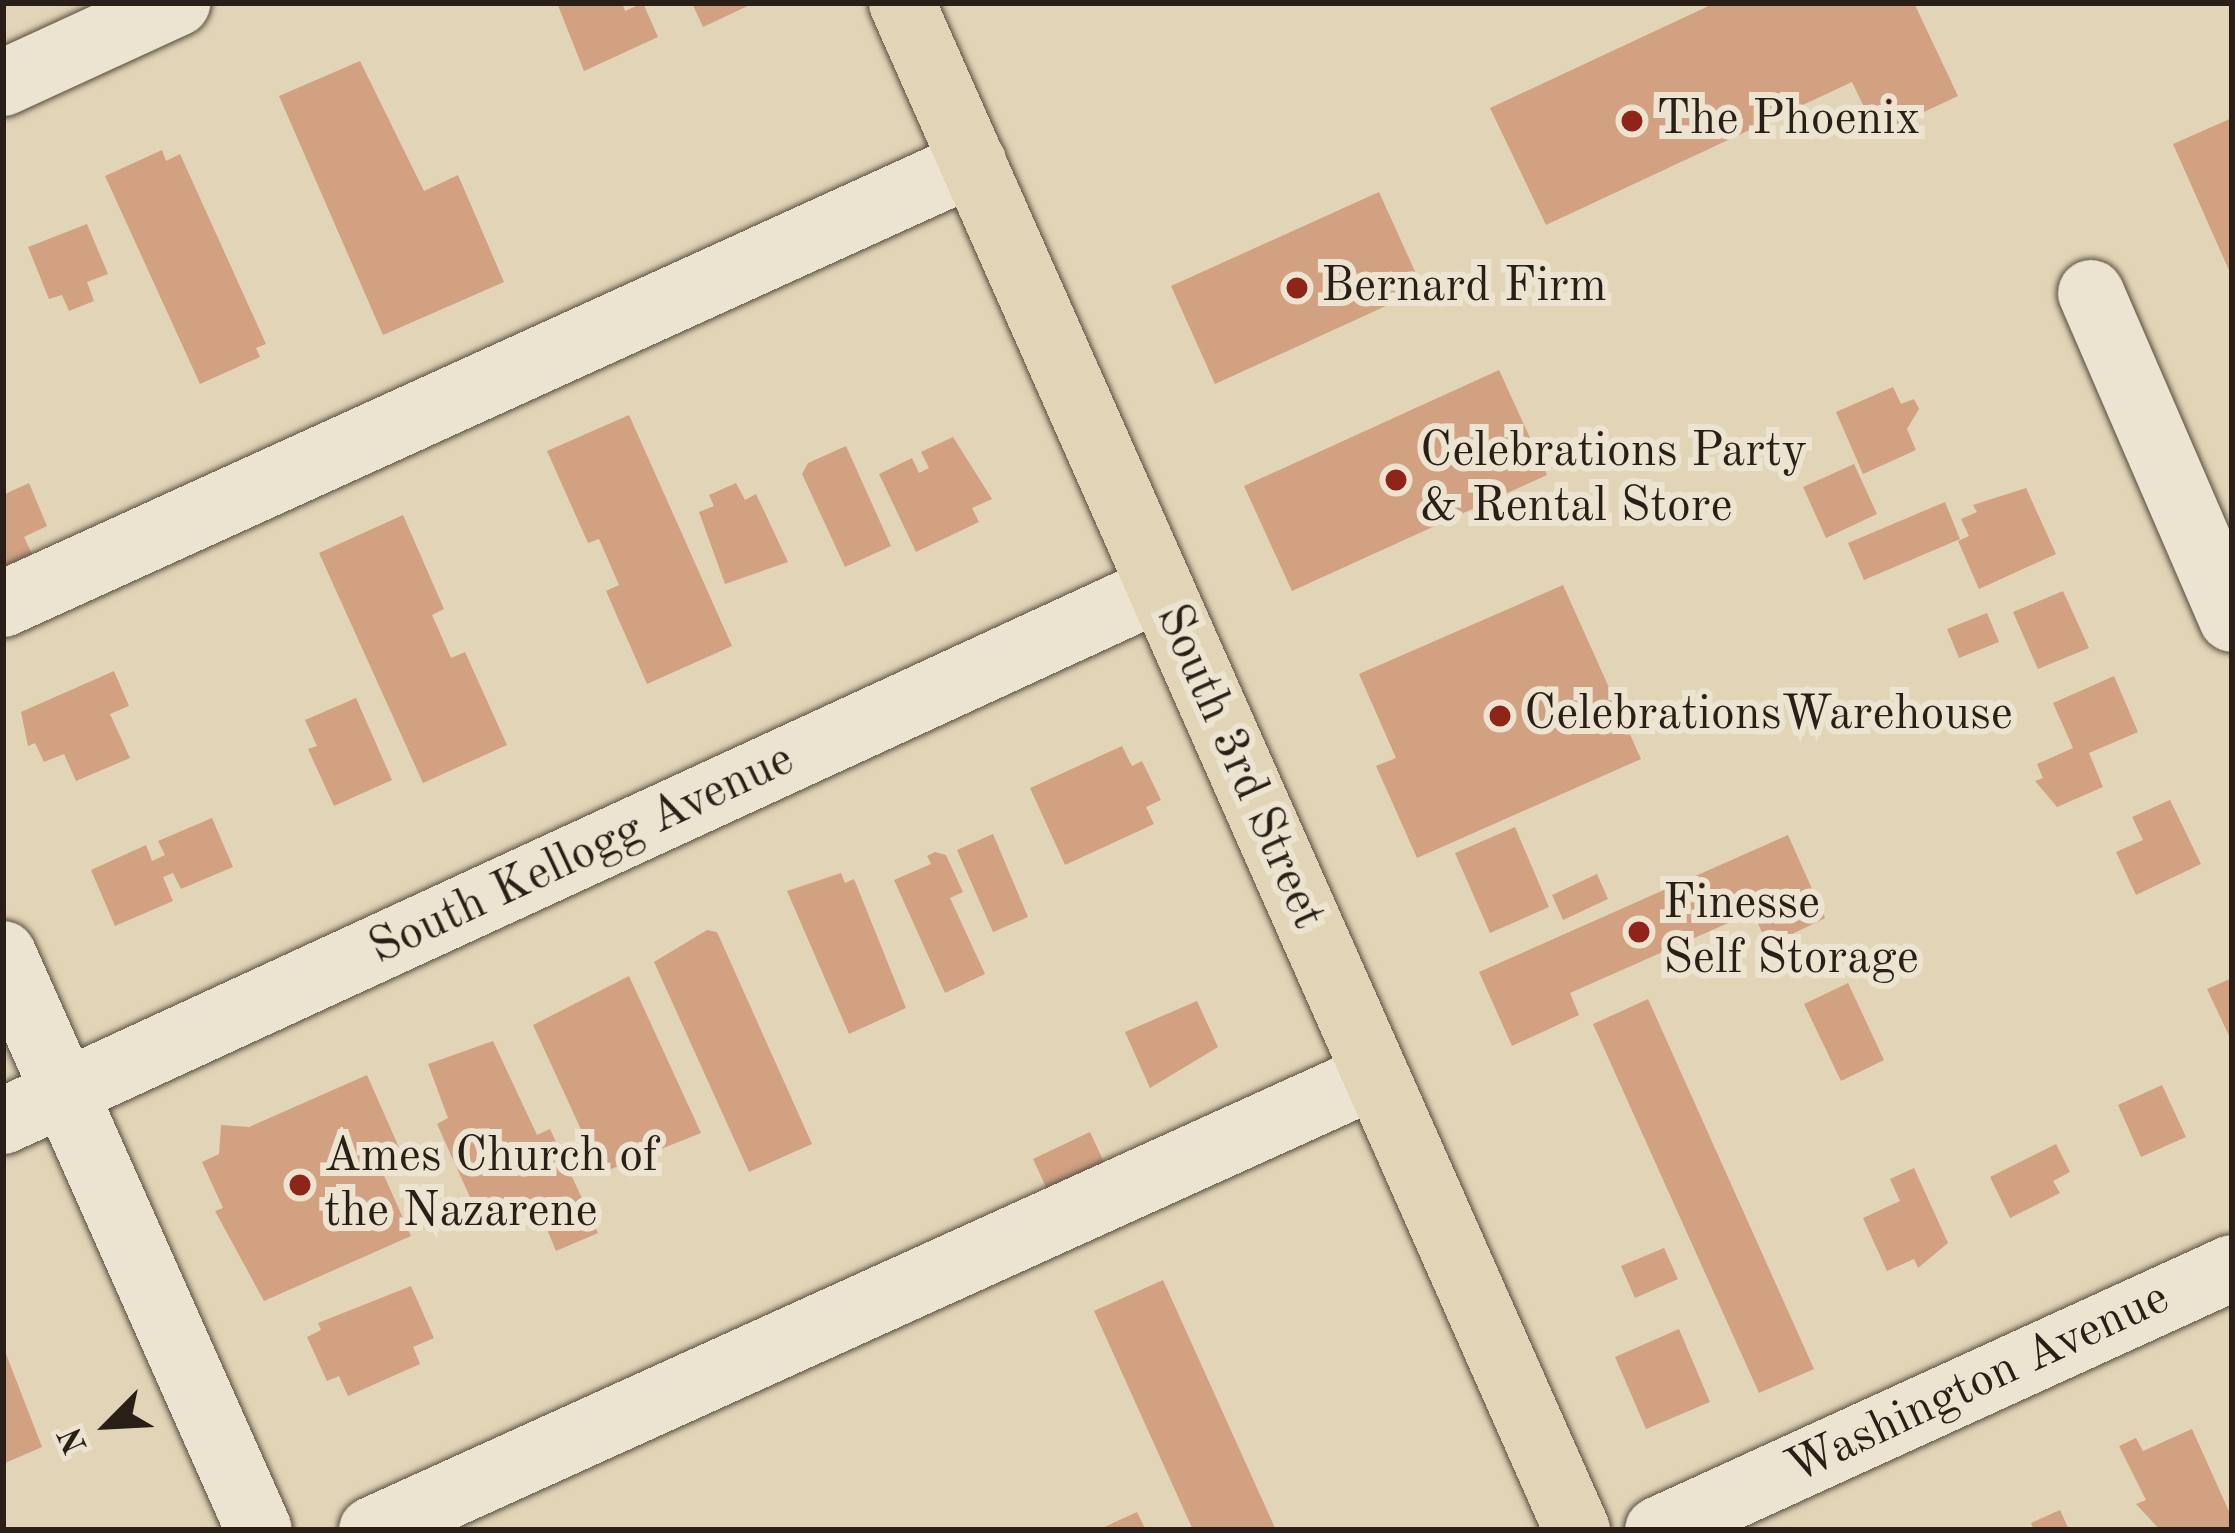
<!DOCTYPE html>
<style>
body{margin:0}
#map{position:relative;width:2235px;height:1533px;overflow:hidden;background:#e2d5b7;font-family:"Old Standard TT",serif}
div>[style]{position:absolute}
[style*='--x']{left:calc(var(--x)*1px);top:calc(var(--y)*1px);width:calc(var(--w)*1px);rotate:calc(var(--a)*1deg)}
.building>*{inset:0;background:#d1a182}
.roads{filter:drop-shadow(0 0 3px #574c3f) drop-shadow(0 0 3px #574c3f)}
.minor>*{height:66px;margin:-33px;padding:0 33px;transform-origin:33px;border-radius:33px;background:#ece4d0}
.major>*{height:66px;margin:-33px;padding:0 33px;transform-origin:33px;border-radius:33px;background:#e2d5b7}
.dots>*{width:33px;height:33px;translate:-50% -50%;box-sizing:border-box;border:6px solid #ece4d0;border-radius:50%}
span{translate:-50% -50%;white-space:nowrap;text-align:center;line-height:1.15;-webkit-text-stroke:12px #ece4d0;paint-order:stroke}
.poi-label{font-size:48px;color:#291f17}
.left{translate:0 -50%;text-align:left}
.street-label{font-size:48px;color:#291f17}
.frame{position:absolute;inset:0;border:6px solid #291f17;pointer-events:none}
.north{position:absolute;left:48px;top:1365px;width:120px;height:120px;-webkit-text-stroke:9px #ece4d0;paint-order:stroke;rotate:246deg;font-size:33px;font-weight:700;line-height:48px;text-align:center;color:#291f17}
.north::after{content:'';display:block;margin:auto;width:42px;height:54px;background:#291f17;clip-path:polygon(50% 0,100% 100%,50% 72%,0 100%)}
</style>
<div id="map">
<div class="building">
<div style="clip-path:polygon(557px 3px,622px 3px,625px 11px,643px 3px,658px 37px,584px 71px)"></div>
<div style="clip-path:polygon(692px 3px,754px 3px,703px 27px)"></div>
<div style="clip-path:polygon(1715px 3px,1914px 3px,1958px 96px,1877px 134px,1852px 82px,1546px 225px,1490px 108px)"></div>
<div style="clip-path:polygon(360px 61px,424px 191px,458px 175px,504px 282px,383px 335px,279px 96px)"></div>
<div style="clip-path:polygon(2232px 118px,2232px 277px,2173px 144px)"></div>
<div style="clip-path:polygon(162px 150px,166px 161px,180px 154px,266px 344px,256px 348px,260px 357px,200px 384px,105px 176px)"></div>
<div style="clip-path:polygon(1379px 192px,1423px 289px,1215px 384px,1171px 286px)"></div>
<div style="clip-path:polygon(87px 224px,108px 274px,87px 282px,94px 301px,69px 311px,62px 295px,49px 299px,28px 247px)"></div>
<div style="clip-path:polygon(1499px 370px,1547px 475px,1292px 591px,1244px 486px)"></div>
<div style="clip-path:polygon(1893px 387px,1901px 404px,1914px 399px,1919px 409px,1907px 429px,1916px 450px,1863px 474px,1836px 412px)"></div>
<div style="clip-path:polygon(629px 415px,732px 646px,647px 684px,606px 591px,619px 585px,599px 539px,588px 543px,547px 451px)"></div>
<div style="clip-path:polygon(953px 437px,992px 499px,972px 508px,979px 522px,916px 552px,879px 474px,912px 458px,919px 473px,929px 468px,921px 452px)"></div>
<div style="clip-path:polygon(846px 446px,891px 546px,845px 567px,802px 474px,808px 463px)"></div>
<div style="clip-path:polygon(1854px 464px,1877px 514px,1826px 538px,1803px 487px)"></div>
<div style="clip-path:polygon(29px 483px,47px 526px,24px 537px,32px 554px,3px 567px,3px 495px)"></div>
<div style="clip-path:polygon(736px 483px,745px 500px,756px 494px,788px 562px,725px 584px,699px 512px,714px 506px,709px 495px)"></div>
<div style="clip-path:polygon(2026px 488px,2056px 554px,1979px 589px,1958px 541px,1969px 536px,1961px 519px,1977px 512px,1973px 505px)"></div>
<div style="clip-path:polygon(1945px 502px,1960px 539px,1864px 580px,1848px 543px)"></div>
<div style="clip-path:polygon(403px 515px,444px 609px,432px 615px,451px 658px,465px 652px,507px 745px,423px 783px,319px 553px)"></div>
<div style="clip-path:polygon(1563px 585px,1641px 759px,1417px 858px,1376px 766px,1396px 758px,1359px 674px)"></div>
<div style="clip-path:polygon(2063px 591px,2089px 648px,2038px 669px,2013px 612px)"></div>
<div style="clip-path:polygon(1987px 613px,1999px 642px,1959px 658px,1947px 629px)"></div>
<div style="clip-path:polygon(114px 671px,129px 706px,110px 714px,130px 758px,76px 781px,64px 754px,44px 762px,35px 743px,28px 746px,21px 712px)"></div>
<div style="clip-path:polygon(2114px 676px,2138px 732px,2089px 753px,2103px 787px,2057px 807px,2035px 781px,2043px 778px,2037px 764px,2073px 748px,2053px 703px)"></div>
<div style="clip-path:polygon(356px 698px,392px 780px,334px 806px,308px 749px,317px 746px,305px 720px)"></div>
<div style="clip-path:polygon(1122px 746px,1132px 766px,1142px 761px,1161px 800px,1146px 807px,1154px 824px,1065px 865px,1030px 788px)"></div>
<div style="clip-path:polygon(2170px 800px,2201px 864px,2136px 895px,2116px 852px,2143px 840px,2132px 817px)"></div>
<div style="clip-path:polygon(212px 818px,233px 867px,181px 889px,173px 873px,163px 877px,173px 901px,115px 926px,91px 870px,146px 845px,152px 861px,165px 855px,158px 841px)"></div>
<div style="clip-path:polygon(1515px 827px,1549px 907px,1490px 933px,1455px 853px)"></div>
<div style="clip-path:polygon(993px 834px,1028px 917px,993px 932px,957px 850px)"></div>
<div style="clip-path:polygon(1788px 835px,1825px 918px,1768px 946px,1753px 912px,1570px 993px,1579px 1015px,1512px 1046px,1479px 972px)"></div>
<div style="clip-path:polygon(935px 852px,946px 855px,963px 892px,950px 898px,985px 974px,945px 993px,894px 880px,931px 864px,927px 856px)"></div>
<div style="clip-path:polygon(841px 873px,845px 883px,854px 879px,906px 1008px,849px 1034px,787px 891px)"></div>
<div style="clip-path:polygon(1597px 874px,1608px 899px,1563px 920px,1552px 895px)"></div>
<div style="clip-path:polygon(707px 930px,717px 932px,812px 1144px,749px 1172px,654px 962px)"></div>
<div style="clip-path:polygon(629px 976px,701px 1133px,601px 1173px,533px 1025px)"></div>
<div style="clip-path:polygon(2232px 978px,2232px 1042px,2207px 989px)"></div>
<div style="clip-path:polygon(1848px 983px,1884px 1060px,1841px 1081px,1804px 1004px)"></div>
<div style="clip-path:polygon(1648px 999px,1814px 1369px,1759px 1393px,1593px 1024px)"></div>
<div style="clip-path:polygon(1197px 1001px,1218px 1047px,1150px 1088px,1125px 1032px)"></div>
<div style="clip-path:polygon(493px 1041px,537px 1135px,550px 1129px,598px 1233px,556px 1251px,535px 1201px,483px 1226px,437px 1124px,448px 1118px,428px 1064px)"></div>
<div style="clip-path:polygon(367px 1075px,401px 1152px,378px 1162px,411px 1236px,264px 1301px,215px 1211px,223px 1208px,202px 1162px,219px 1154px,221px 1125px,249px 1127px)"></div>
<div style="clip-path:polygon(2162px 1085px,2186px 1137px,2141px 1157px,2118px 1105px)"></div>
<div style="clip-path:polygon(1090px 1132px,1115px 1186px,1058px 1213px,1033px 1159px)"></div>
<div style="clip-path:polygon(2056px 1144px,2070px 1172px,2053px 1181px,2060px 1193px,2010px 1218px,1990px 1177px)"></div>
<div style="clip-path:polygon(1914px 1168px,1948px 1243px,1918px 1268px,1914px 1259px,1887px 1271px,1863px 1218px,1900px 1201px,1890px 1179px)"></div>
<div style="clip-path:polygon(1664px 1248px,1678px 1279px,1635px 1298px,1621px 1266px)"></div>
<div style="clip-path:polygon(1163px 1280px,1276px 1530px,1193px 1530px,1094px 1311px)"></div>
<div style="clip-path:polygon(411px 1286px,434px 1338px,413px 1347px,420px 1364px,348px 1396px,339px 1376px,327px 1381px,307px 1337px,321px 1330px,318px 1323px)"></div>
<div style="clip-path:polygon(1679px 1329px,1710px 1402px,1646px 1429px,1615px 1357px)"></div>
<div style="clip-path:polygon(3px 1346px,42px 1447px,3px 1464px)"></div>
<div style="clip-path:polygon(2192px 1429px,2232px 1518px,2232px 1530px,2160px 1530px,2136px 1504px,2146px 1500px,2119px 1446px,2136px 1438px,2143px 1451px)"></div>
<div style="clip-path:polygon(2060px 1510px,2069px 1530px,2034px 1530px,2031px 1523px)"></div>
<div style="clip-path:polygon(1137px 1512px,1146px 1530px,1098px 1530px)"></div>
</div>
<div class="roads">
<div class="minor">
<div style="--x:3;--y:83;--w:192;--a:-24.7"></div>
<div style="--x:2091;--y:293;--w:355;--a:66.6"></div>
<div style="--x:3;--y:604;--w:1066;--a:-24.45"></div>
<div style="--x:3;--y:954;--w:630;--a:66.04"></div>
<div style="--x:3;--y:1121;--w:1274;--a:-24.73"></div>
<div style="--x:372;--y:1530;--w:1102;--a:-24.38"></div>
<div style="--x:1658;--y:1530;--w:631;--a:-24.53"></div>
</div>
<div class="major">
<div style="--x:902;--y:3;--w:1670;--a:66.15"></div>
</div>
</div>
<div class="dots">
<div style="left:1632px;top:121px;background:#8f2418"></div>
<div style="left:1297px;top:288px;background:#8f2418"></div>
<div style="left:1396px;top:480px;background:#8f2418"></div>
<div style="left:1500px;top:716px;background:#8f2418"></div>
<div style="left:1639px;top:932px;background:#8f2418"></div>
<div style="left:300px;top:1185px;background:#8f2418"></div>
</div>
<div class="poi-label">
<span class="left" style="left:1656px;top:121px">The Phoenix</span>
<span class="left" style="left:1321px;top:288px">Bernard Firm</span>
<span class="left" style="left:1420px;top:480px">Celebrations Party<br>&amp; Rental Store</span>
<span class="left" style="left:1524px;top:716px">CelebrationsWarehouse</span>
<span class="left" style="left:1663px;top:932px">Finesse<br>Self Storage</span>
<span class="left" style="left:324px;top:1185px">Ames Church of<br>the Nazarene</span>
</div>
<div class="street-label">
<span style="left:1239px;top:767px;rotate:66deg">South 3rd Street</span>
<span style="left:582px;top:855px;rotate:-25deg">South Kellogg Avenue</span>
<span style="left:1978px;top:1384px;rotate:-25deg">Washington Avenue</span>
</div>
<div class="frame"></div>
<div class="north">N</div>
</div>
